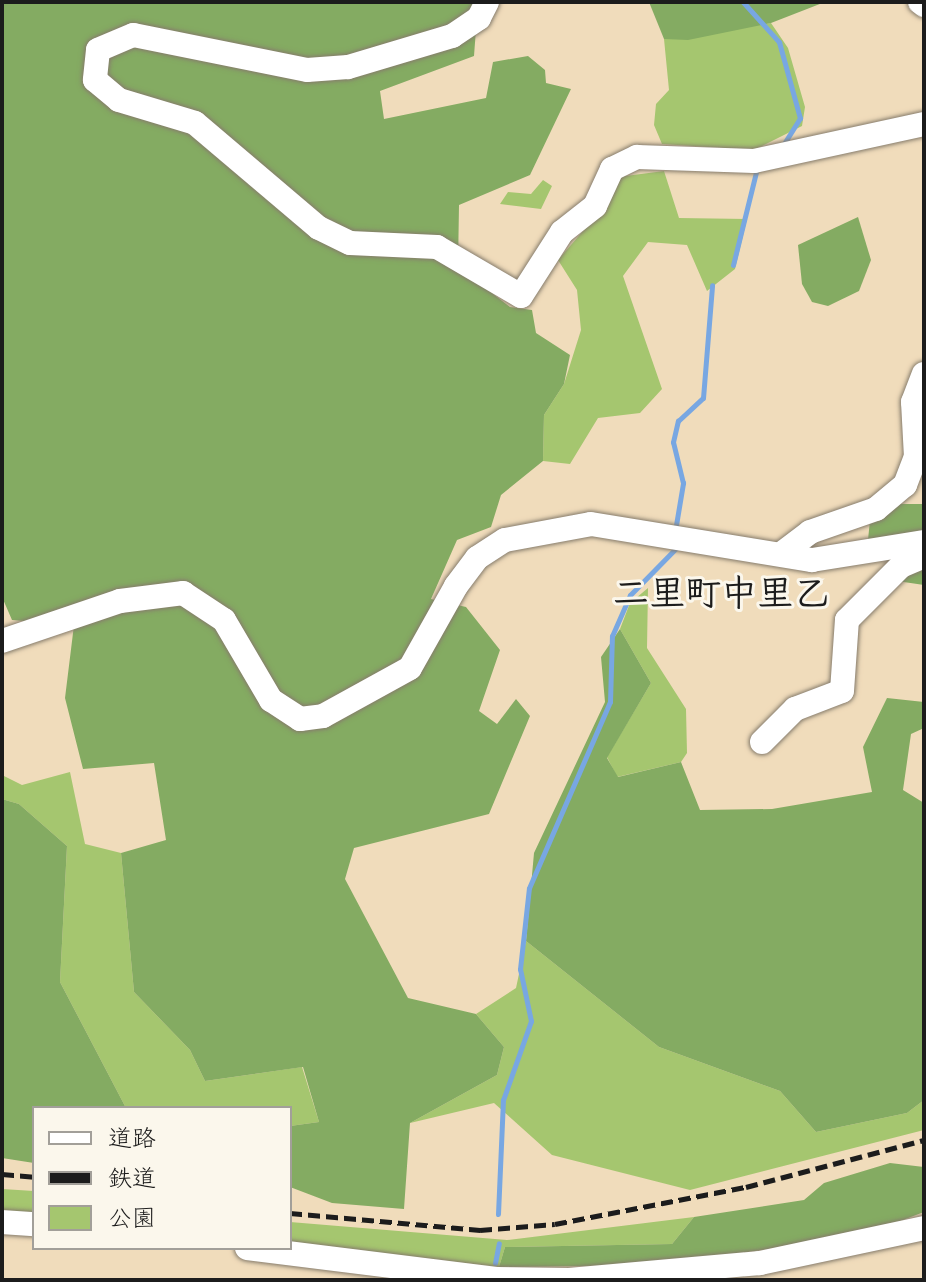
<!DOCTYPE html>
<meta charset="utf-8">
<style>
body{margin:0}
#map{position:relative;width:926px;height:1282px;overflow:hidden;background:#f0dcbb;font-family:Dekko,"Klee One",sans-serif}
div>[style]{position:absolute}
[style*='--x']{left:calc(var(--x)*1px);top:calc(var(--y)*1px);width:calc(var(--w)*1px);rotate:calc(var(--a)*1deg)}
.green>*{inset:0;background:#a5c66f}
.forest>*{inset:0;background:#84ab62}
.stream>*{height:5px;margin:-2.5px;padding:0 2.5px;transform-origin:2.5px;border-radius:2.5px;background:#78a7e2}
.roads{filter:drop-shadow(0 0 2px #867c6c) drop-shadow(0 0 2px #867c6c)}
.minor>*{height:24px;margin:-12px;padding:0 12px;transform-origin:12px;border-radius:12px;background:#fff}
.rail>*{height:5px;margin-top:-2.5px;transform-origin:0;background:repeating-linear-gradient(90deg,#1c1c1c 0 12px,transparent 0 18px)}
span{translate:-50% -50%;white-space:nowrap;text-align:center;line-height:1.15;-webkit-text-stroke:6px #fbf7ec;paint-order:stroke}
.quarter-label{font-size:36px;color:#1c1c1c;font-weight:700}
.frame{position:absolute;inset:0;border:4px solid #1c1c1c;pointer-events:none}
.legend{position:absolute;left:32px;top:1106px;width:260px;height:144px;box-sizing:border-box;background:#fbf7ec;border:2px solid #a29f99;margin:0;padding:10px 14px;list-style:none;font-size:24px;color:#1c1c1c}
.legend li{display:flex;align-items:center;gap:16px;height:40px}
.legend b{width:40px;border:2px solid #a29f99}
</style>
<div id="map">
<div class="green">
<div style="clip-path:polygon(771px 23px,788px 48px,805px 107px,802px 126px,754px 150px,662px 144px,654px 125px,656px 104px,669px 90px,664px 39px)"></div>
<div style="clip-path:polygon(664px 171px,679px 218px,747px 219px,735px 269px,707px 291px,687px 245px,648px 242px,623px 276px,662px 389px,640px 413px,598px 418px,570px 464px,543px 461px,544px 415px,564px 384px,581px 330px,577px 290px,558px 260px,603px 208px,618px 177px)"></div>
<div style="clip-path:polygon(543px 180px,552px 186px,541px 209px,500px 204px,508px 192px,531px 194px)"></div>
<div style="clip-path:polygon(648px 588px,647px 648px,686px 709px,687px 753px,681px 762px,617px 777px,607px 757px,651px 683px,620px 629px,630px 603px)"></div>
<div style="clip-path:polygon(70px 772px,85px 844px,121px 853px,134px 992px,190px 1050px,205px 1081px,302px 1067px,319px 1122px,290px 1126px,290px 1108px,126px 1108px,60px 982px,67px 846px,19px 804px,2px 799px,2px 775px,22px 785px)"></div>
<div style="clip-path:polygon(526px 941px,659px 1047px,780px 1091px,816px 1132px,907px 1113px,924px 1100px,924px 1130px,690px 1190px,552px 1155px,494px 1103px,410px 1123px,497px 1075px,504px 1047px,476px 1014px,516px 988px)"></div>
<div style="clip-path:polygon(2px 1189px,34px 1191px,34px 1214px,2px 1212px)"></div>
<div style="clip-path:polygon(694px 1217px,672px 1244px,505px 1247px,499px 1267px,290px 1243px,290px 1222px,507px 1240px)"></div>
</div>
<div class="forest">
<div style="clip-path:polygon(2px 2px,478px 2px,474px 56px,380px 91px,384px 119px,486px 98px,493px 62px,528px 56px,545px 70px,546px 83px,571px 89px,530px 175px,459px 205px,458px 267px,510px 307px,532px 310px,536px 333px,570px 355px,564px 384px,544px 415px,543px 461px,501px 495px,491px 527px,457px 540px,431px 599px,466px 607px,500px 650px,479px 711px,497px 724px,516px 699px,530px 716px,489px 814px,354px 848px,345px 879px,408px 998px,476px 1014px,504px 1047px,497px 1075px,410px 1123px,404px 1209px,332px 1203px,290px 1187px,290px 1126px,319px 1122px,303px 1067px,205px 1081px,190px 1050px,134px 992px,121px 853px,166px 840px,154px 763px,83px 769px,65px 698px,74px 625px,12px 620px,2px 597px)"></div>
<div style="clip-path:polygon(649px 2px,825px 2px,771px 23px,688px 40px,664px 39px)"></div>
<div style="clip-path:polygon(858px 217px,871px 260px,859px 291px,828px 306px,812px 302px,802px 284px,798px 245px)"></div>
<div style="clip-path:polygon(898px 504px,924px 504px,924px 585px,897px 581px,917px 541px,868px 540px,870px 520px)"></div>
<div style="clip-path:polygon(620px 629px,651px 683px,607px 758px,618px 777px,681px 762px,700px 810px,772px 809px,872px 792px,863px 747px,887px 698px,924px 702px,924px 728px,911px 734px,903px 790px,924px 803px,924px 1100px,907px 1113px,816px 1132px,780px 1091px,659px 1047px,526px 941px,534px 853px,605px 702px,601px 657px)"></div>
<div style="clip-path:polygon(2px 799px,19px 804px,67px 846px,60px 982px,126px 1108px,34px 1108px,34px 1163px,2px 1158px)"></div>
<div style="clip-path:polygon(890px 1163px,924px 1167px,924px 1212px,858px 1237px,653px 1265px,499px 1267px,505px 1247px,672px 1244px,694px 1217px,804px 1200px,824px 1183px)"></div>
</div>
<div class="stream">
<div style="--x:743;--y:2;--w:54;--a:48"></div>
<div style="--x:779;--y:42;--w:79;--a:74.6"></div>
<div style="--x:800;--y:118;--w:34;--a:122"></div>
<div style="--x:733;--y:265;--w:96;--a:-76.1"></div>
<div style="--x:676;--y:525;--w:43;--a:-80.5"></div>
<div style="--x:683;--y:483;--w:42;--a:-103.7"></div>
<div style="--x:673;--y:442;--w:22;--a:-77"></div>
<div style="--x:678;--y:421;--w:34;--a:-43"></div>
<div style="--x:703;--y:398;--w:113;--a:-85.4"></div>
<div style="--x:498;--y:1214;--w:114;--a:-87.5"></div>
<div style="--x:503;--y:1100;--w:84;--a:-70.5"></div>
<div style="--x:531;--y:1021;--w:53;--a:-101.9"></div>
<div style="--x:520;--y:969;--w:81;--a:-83.7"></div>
<div style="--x:529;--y:888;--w:203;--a:-66.5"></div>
<div style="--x:610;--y:702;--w:66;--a:-88.3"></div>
<div style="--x:612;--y:636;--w:45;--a:-66.3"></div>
<div style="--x:630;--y:595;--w:67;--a:-45.6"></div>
<div style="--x:495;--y:1263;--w:20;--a:-79"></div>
</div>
<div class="roads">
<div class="minor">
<div style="--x:487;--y:2;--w:18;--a:117"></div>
<div style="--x:479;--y:18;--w:32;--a:146"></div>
<div style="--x:452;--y:36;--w:109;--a:163.4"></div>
<div style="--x:348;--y:67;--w:41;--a:175.8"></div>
<div style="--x:307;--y:70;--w:177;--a:-168.6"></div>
<div style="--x:133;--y:35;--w:38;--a:157"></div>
<div style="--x:98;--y:50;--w:30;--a:96"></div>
<div style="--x:95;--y:80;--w:31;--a:40"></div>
<div style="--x:119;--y:100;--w:79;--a:16.8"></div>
<div style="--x:195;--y:123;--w:162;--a:40.3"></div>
<div style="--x:319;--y:228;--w:34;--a:26"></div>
<div style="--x:350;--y:243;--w:87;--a:2.6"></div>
<div style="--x:437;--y:247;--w:97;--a:30.3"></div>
<div style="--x:521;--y:296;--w:76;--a:-57.4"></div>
<div style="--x:562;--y:232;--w:42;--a:-38.2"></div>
<div style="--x:595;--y:206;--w:41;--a:-65.3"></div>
<div style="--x:612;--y:169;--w:28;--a:-26"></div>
<div style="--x:637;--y:157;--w:117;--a:2"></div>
<div style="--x:754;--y:161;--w:174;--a:-12.3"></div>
<div style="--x:920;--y:2;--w:5;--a:37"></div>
<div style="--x:781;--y:554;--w:36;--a:-37"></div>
<div style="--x:810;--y:532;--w:70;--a:-19.2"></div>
<div style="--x:876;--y:509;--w:38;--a:-40"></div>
<div style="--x:905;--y:485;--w:30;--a:-69"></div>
<div style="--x:916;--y:457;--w:55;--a:-93.1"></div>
<div style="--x:913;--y:402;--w:30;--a:-69"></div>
<div style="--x:2;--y:641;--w:125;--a:-18.7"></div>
<div style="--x:120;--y:601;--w:64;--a:-7.2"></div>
<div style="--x:183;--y:593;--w:49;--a:33.4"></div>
<div style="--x:224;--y:620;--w:93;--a:59.6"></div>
<div style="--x:271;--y:700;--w:35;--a:33"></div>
<div style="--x:300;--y:719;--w:23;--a:-7"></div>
<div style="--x:323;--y:716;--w:99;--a:-28.9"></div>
<div style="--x:410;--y:668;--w:94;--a:-60.7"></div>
<div style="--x:456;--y:586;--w:35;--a:-53"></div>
<div style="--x:477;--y:558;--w:33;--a:-33"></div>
<div style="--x:505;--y:540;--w:87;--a:-10.5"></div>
<div style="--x:591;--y:524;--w:224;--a:9.3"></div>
<div style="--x:812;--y:560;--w:113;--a:-9.1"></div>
<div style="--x:762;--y:742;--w:47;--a:-45"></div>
<div style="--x:795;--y:709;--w:50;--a:-21"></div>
<div style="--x:842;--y:691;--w:71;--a:-86"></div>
<div style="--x:847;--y:620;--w:76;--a:-45"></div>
<div style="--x:901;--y:566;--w:25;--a:-23"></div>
<div style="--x:2;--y:1222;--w:32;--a:4"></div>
<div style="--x:247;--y:1248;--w:251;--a:7.1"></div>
<div style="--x:496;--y:1279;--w:73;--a:0.8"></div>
<div style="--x:569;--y:1280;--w:192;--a:-5.1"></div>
<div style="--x:760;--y:1263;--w:168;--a:-12"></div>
</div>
</div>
<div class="rail">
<div style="--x:2;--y:1174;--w:32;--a:5"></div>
<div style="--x:290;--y:1213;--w:191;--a:5.1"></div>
<div style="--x:480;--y:1230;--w:75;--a:-4.6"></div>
<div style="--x:555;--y:1224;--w:195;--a:-11"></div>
<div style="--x:746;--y:1187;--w:184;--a:-14.8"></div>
</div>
<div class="quarter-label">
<span style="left:721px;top:599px">二里町中里乙</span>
</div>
<div class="frame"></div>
<ul class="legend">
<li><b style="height:10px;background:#fff"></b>道路</li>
<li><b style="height:10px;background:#1c1c1c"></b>鉄道</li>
<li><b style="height:22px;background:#a5c66f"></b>公園</li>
</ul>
</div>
